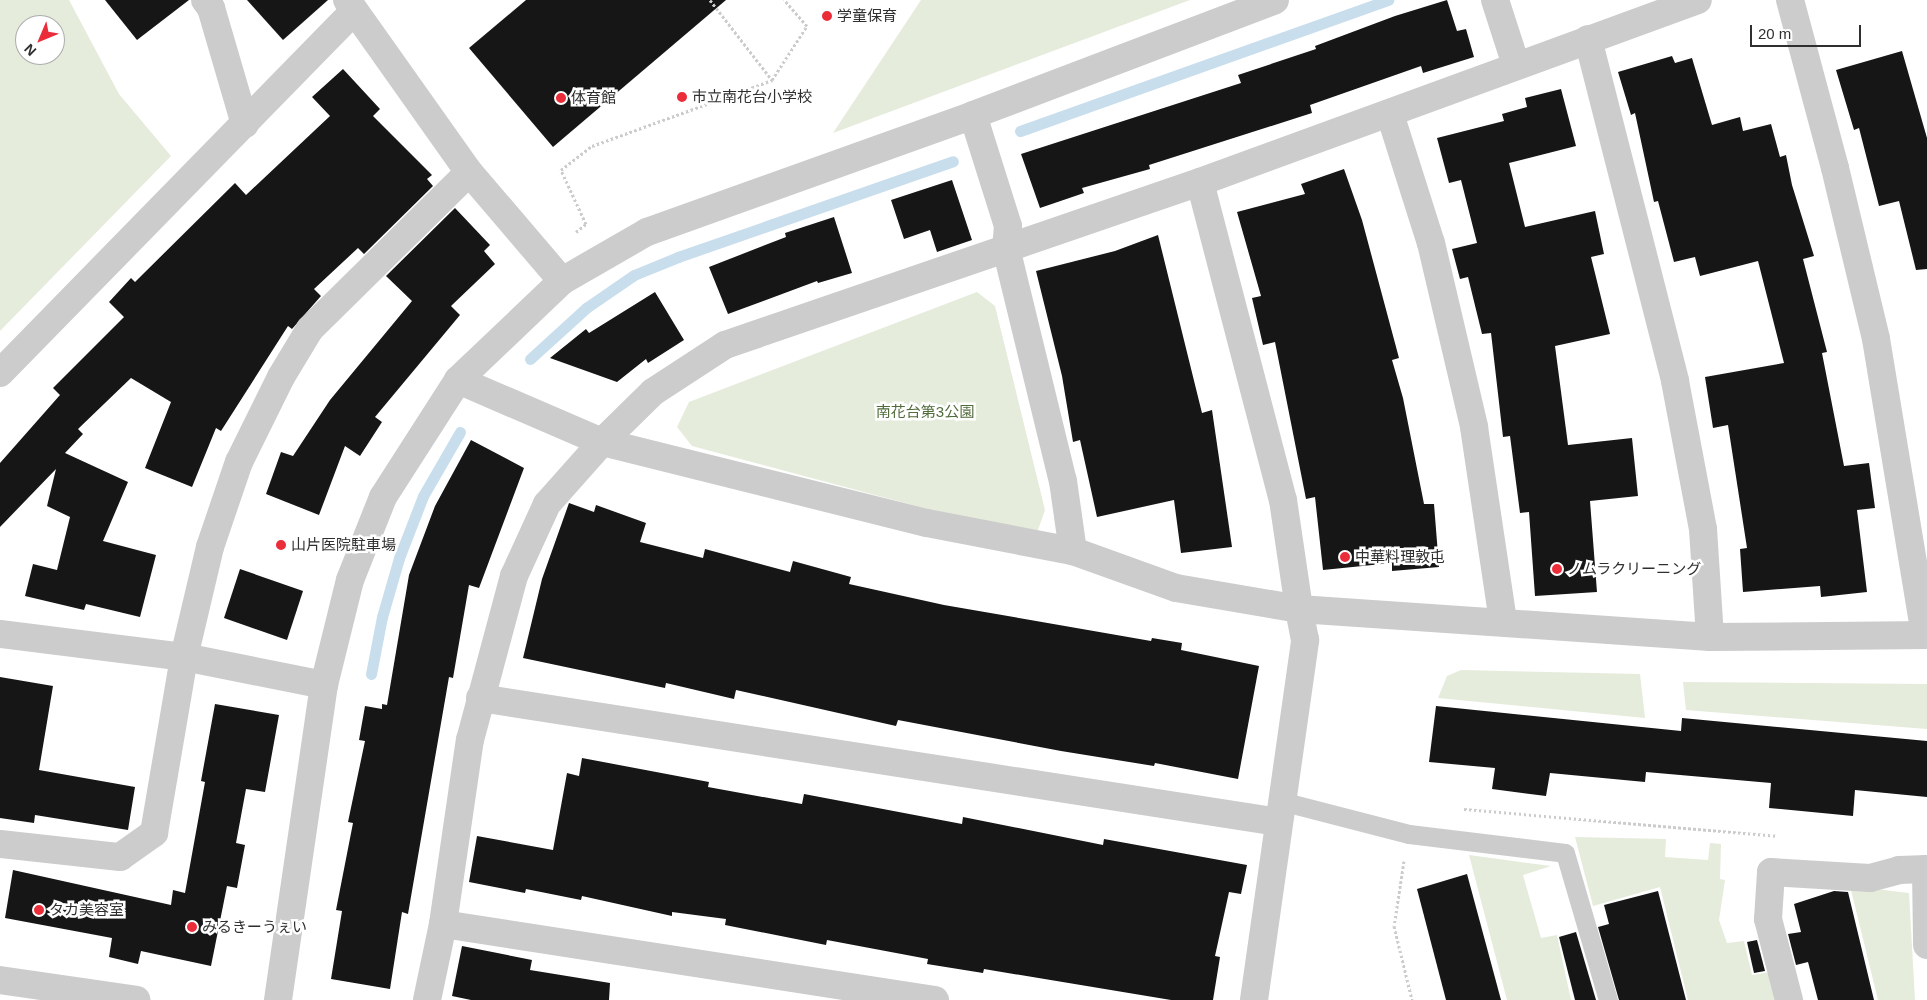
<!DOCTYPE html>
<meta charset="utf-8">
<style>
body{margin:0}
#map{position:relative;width:1927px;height:1000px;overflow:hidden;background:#fff;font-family:Helvetica,"Noto Sans JP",sans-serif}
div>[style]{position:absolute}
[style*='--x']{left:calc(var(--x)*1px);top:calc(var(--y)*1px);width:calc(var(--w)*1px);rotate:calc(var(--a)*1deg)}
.green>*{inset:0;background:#e5ecdc}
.stream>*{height:11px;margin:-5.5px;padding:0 5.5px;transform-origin:5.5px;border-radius:5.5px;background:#c8deed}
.building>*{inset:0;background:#161616}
.path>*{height:3px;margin-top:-1.5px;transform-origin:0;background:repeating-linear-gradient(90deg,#ccc 0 2.5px,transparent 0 5px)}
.service>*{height:19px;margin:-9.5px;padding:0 9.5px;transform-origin:9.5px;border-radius:9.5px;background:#ccc}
.minor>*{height:28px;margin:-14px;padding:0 14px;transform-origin:14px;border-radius:14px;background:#ccc}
.tertiary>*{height:28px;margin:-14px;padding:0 14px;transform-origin:14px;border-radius:14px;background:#ccc}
.dots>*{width:14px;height:14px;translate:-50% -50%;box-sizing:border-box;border:2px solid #fff;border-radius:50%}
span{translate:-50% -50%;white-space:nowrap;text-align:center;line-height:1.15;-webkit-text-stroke:5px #fff;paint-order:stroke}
.poi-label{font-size:15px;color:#2f2f2f}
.left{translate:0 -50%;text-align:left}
.park-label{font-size:15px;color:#516c3b}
.north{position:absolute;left:15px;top:15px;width:50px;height:50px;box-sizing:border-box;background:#fff;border:1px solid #acacac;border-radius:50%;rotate:225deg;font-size:14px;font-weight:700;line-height:20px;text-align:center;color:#2f2f2f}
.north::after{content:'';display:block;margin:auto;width:18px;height:22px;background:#ea2d39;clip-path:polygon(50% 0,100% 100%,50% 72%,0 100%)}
.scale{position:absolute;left:1750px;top:25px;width:111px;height:22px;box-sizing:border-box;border:2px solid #2f2f2f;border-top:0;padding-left:6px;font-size:15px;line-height:18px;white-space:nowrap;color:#2f2f2f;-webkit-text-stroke:4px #fff;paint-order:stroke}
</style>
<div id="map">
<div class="green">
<div style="clip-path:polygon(evenodd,0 0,69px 0,119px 94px,171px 156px,0 331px,0 0,25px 25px,55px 25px,55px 55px,25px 55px,25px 25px)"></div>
<div style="clip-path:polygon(921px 0,1190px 0,833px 133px)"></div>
<div style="clip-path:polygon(977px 292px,995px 306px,1045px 510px,1038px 530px,1017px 533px,692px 446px,677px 427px,689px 402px)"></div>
<div style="clip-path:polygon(1461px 670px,1640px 674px,1645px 718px,1438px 698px,1447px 676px)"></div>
<div style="clip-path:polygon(1683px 682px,1927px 684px,1927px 729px,1686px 710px)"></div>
<div style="clip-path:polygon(1575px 837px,1666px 839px,1665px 857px,1708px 860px,1710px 843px,1721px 844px,1720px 879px,1725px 880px,1719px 920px,1727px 943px,1744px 941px,1752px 975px,1776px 971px,1783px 1000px,1688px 1000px,1660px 887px,1593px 906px)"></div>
<div style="clip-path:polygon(1469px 855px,1551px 866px,1523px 875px,1541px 938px,1557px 935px,1571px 1000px,1507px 1000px)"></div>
<div style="clip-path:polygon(1850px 886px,1909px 893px,1915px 1000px,1878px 1000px)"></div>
</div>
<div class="stream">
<div style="--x:1020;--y:131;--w:391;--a:-19.6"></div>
<div style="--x:530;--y:359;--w:76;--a:-42.3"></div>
<div style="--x:586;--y:308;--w:58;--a:-34.5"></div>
<div style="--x:634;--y:275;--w:48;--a:-22.2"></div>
<div style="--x:678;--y:257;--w:291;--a:-19.2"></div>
<div style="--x:371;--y:674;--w:58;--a:-79.1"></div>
<div style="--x:382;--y:617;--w:61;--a:-73.9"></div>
<div style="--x:399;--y:558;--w:66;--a:-68.8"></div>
<div style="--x:423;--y:496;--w:74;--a:-60"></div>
</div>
<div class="building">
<div style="clip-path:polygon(105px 0,189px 0,137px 40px)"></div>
<div style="clip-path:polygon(247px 0,328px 0,283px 40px)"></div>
<div style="clip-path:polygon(526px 0,726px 0,553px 147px,469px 48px)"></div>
<div style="clip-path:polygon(1447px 0,1457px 31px,1466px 29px,1474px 57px,1423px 73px,1421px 66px,1310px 105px,1312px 113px,1149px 165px,1150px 169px,1082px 188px,1084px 193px,1040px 208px,1021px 154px,1241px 83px,1238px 75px,1316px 49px,1315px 46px,1395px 16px)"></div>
<div style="clip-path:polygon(1902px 51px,1927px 138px,1927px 269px,1916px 270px,1899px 201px,1879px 206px,1859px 128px,1854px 130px,1836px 70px)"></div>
<div style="clip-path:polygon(1672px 56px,1675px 63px,1692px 58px,1712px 125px,1740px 117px,1743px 131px,1771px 124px,1780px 157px,1786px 155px,1792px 185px,1814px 256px,1803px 259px,1827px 352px,1822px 353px,1844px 466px,1869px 463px,1875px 508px,1857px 510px,1867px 592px,1821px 597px,1820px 586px,1743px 592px,1740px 549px,1747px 548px,1728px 425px,1713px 428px,1705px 377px,1784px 363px,1758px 261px,1700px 276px,1695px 257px,1674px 262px,1658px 201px,1654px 202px,1635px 113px,1631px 115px,1618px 72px)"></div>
<div style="clip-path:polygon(343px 69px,380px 109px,373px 116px,432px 175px,427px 179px,433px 186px,364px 254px,358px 248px,314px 289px,321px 296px,292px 329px,288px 326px,221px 431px,216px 428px,192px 487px,145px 468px,171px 402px,131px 378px,78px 429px,83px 434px,65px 453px,128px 482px,103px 541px,156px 555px,140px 617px,86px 604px,84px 610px,25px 596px,33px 564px,57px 570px,70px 517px,47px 506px,56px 469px,0 527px,0 463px,60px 395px,53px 388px,124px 317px,109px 302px,131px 278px,135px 282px,235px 183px,246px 195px,330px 116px,312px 97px)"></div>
<div style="clip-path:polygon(1561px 89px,1576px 146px,1509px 163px,1525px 227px,1595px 211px,1604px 254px,1591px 257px,1610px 334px,1555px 346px,1568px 445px,1632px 438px,1638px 496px,1590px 501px,1597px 592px,1535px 596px,1529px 512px,1520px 513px,1510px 436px,1503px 437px,1491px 333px,1482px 334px,1468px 277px,1460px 279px,1452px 249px,1477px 243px,1461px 180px,1449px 183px,1437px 138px,1504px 121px,1502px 114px,1527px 107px,1525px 98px)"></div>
<div style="clip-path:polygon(1344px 169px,1362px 220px,1399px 358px,1392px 360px,1403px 398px,1424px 504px,1434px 504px,1439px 567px,1392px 571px,1392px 563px,1323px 570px,1315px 497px,1306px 499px,1275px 342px,1263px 345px,1252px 298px,1261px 296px,1237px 212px,1305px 194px,1301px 184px)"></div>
<div style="clip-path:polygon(952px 180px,972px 240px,937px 252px,930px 230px,904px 239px,891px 200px)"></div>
<div style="clip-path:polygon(455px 208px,490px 245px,484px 251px,495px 264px,451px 306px,460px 315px,375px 417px,382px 422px,360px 456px,345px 446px,319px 515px,266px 494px,281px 452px,293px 456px,330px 400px,412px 301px,386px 276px)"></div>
<div style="clip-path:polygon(834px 217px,852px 273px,818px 283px,817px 281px,728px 314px,709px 267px,786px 237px,785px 233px)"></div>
<div style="clip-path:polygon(1158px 235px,1202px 413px,1212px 410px,1232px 547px,1181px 553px,1174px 500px,1097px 517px,1080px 440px,1073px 442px,1062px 376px,1036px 271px,1115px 251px)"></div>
<div style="clip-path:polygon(655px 292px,684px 340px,648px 363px,646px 359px,617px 382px,550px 358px,586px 329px,589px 333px)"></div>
<div style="clip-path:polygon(471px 440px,524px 468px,479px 588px,469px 585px,453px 678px,449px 677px,408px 914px,402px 912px,390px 989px,331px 979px,342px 911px,336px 910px,353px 823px,348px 822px,365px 741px,359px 740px,365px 706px,382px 709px,382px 704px,387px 705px,409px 575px,435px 506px)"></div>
<div style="clip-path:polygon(569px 503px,594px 512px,596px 505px,646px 523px,640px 542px,703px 558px,705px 549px,790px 572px,793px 561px,851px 577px,849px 584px,944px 605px,1151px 641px,1152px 638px,1182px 643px,1181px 650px,1259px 666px,1238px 779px,1155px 763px,1154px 766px,1061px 751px,898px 720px,896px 726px,736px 690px,734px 699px,666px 683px,665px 688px,523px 658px,542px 579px)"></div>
<div style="clip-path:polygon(240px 569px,303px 591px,287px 640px,224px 618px)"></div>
<div style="clip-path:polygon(0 677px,53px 686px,39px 770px,135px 787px,128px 830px,35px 815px,34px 823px,0 818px)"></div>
<div style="clip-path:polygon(215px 704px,279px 715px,265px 792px,246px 789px,236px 843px,245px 845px,237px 888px,227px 886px,211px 966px,141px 951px,138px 964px,109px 957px,112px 938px,5px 918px,13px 870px,171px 905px,173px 890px,185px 893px,205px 782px,201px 781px)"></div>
<div style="clip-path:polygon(1436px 706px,1681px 731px,1682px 718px,1927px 741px,1927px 797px,1855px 790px,1853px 816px,1769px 808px,1771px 783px,1646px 772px,1645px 782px,1550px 773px,1546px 796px,1492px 789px,1495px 768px,1429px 762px)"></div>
<div style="clip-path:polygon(582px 758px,709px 782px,708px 787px,802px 804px,804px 794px,962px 824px,963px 817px,1103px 845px,1104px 839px,1247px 865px,1241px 894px,1229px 892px,1215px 956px,1220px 957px,1213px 1000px,1171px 1000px,984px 969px,983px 973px,927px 964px,928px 959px,827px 940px,826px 945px,725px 925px,726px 919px,672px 912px,672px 916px,582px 896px,581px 900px,526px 889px,525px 893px,469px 882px,477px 836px,553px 850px,567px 773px,579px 776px)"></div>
<div style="clip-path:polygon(1467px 874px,1501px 1000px,1446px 1000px,1417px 889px)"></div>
<div style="clip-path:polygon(1658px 891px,1686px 1000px,1619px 1000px,1598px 927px,1609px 924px,1604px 905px)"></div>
<div style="clip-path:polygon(1834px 891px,1848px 892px,1874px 1000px,1818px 1000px,1808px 962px,1796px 965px,1788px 934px,1801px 932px,1794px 904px)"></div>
<div style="clip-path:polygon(1576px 932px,1596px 1000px,1575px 1000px,1559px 937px)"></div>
<div style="clip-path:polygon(1757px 940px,1765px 971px,1754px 973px,1747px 942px)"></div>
<div style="clip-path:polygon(462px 946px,532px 960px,530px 970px,610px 983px,609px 1000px,471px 1000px,452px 996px)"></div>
</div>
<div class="path">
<div style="--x:710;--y:0;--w:101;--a:52.2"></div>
<div style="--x:576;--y:232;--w:13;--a:-39"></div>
<div style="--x:586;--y:224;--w:60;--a:-114.8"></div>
<div style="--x:561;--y:170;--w:39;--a:-38"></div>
<div style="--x:592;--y:146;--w:192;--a:-20.1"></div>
<div style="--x:772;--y:80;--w:64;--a:-57.1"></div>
<div style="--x:807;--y:26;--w:35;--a:-131"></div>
<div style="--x:1464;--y:809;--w:313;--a:4.9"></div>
<div style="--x:1404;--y:861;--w:66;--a:98.7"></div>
<div style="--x:1394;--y:926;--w:76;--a:76.3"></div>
</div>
<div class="service">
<div style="--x:1281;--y:801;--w:132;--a:14.5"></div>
<div style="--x:1409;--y:834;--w:157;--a:6.9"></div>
<div style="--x:1565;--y:853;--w:153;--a:73.7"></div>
</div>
<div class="minor">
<div style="--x:205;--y:0;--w:10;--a:53"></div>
<div style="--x:211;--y:8;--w:121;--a:73.7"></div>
<div style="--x:347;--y:0;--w:211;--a:54.7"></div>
<div style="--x:469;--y:172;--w:143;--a:49.5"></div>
<div style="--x:1495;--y:0;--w:68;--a:72.1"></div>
<div style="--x:1790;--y:0;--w:174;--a:75"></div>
<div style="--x:1835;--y:168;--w:176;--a:76.5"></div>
<div style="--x:1876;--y:339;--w:300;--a:80.6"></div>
<div style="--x:1588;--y:39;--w:353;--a:75.7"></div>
<div style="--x:1675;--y:381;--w:151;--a:79.3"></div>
<div style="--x:1703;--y:529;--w:108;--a:86.3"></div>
<div style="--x:1390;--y:114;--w:135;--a:72.4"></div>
<div style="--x:1431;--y:243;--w:189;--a:76.8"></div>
<div style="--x:1474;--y:427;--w:197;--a:81.5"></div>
<div style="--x:973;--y:115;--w:116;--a:72.5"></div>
<div style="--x:1008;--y:226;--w:22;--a:95"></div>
<div style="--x:1006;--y:248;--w:240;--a:76.3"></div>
<div style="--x:1063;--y:481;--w:71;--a:81.9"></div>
<div style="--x:1200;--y:182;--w:329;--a:75.4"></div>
<div style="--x:1283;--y:500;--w:110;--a:81.6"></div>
<div style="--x:0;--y:373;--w:506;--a:-45.64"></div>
<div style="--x:480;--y:698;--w:808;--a:8.83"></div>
<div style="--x:0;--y:844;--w:121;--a:6.2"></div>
<div style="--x:120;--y:857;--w:42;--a:-35.2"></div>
<div style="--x:154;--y:833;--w:179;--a:-80.3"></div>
<div style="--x:184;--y:657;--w:113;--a:-76.7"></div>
<div style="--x:210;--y:547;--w:90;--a:-71.2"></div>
<div style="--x:239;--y:462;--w:95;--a:-63.7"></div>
<div style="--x:281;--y:377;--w:56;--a:-58.9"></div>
<div style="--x:310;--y:329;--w:223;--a:-44.6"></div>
<div style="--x:1926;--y:869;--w:76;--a:89.2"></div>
<div style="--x:443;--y:924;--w:498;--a:8.8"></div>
<div style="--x:427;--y:1000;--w:78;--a:-78.1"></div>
<div style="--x:443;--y:924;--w:186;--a:-81.7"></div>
<div style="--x:470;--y:740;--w:170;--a:-75"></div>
<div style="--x:514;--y:576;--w:79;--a:-65.4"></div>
<div style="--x:547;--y:504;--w:83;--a:-48.4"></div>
<div style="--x:602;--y:442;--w:71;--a:-44.4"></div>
<div style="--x:653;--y:392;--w:86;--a:-33.1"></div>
<div style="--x:725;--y:345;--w:502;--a:-18.94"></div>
<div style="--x:1200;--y:182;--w:530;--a:-20.08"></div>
<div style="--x:1789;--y:1000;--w:84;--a:-104.5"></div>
<div style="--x:1768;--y:919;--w:47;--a:-86.3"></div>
<div style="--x:1771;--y:872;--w:99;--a:3.5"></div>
<div style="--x:1870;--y:878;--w:30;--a:-15"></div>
<div style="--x:1899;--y:870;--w:28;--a:-2"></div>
</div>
<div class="tertiary">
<div style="--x:458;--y:380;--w:157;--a:23.3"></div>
<div style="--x:602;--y:442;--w:335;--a:14"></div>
<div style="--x:927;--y:523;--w:149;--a:10.9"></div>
<div style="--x:1073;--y:551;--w:109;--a:19.8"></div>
<div style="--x:1176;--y:588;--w:125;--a:9.7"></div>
<div style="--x:1299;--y:609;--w:412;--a:3.9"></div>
<div style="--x:1710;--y:637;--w:217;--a:-0.5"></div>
<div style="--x:0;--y:634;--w:185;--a:7.1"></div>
<div style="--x:184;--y:657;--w:143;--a:11.3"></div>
<div style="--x:0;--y:980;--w:138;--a:8.3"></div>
<div style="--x:278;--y:1000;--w:318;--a:-81.7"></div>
<div style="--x:324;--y:685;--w:108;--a:-76.1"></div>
<div style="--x:350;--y:580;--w:89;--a:-68.3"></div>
<div style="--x:383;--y:497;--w:139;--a:-57.3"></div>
<div style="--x:458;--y:380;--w:144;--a:-43.6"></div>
<div style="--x:562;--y:281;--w:98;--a:-30"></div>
<div style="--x:647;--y:232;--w:346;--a:-19.7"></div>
<div style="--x:973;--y:115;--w:323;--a:-20.8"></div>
<div style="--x:1254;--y:1000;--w:364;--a:-81.9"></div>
<div style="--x:1305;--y:640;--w:32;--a:-101"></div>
</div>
<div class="dots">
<div style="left:827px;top:16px;background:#ea2d39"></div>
<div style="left:682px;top:97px;background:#ea2d39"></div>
<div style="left:561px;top:98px;background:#ea2d39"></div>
<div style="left:281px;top:545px;background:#ea2d39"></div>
<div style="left:1345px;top:557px;background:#ea2d39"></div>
<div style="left:1557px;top:569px;background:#ea2d39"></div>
<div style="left:39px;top:910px;background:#ea2d39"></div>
<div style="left:192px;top:927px;background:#ea2d39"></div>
</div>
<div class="poi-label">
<span class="left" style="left:837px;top:16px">学童保育</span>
<span class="left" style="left:692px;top:97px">市立南花台小学校</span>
<span class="left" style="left:571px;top:98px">体育館</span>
<span class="left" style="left:291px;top:545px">山片医院駐車場</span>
<span class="left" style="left:1355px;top:557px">中華料理敦屯</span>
<span class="left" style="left:1567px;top:569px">ノムラクリーニング</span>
<span class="left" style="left:49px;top:910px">タカ美容室</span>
<span class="left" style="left:202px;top:927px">みるきーうぇい</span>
</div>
<div class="park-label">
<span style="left:925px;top:412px">南花台第3公園</span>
</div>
<div class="north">N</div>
<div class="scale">20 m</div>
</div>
